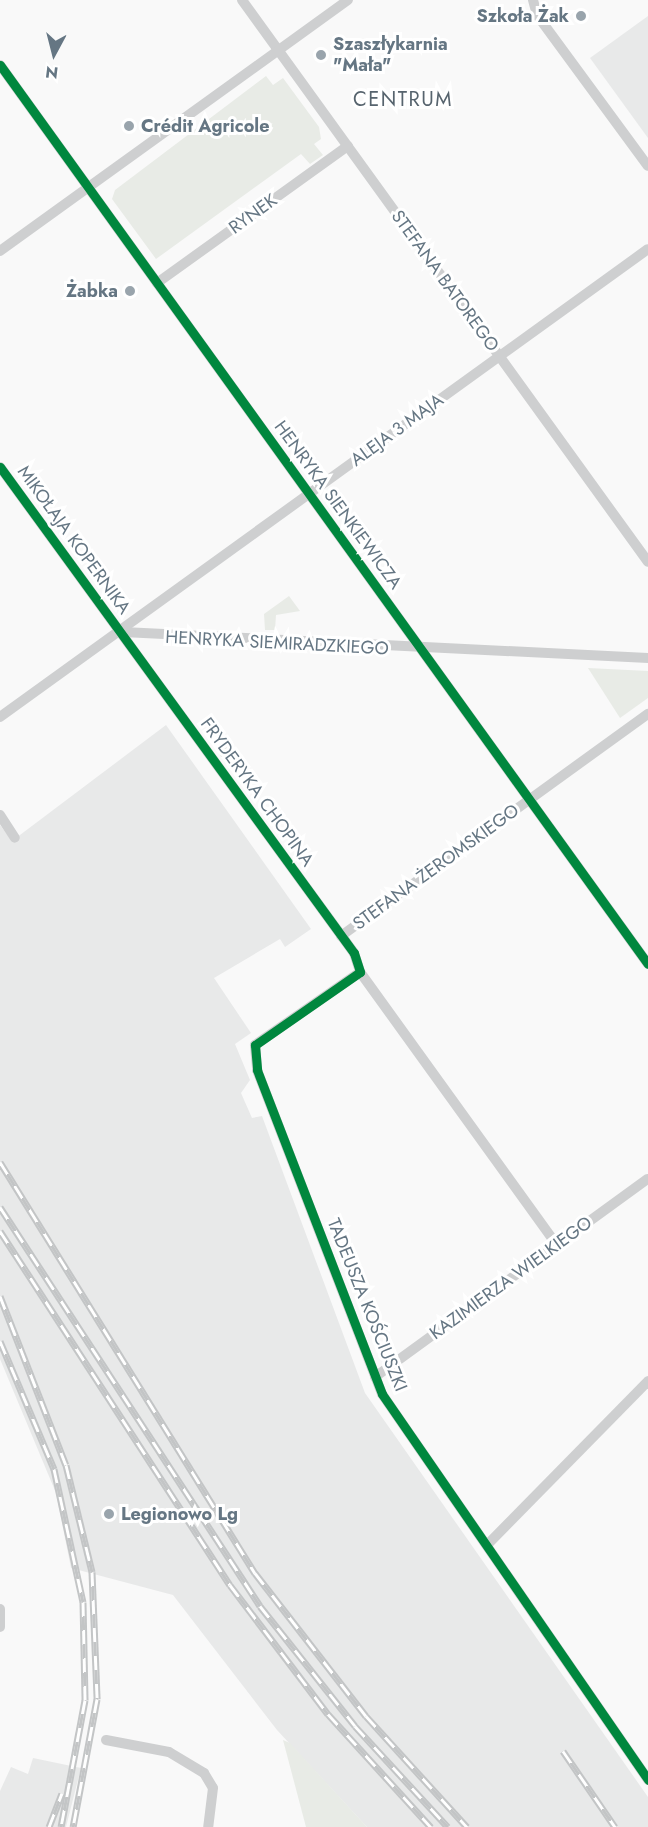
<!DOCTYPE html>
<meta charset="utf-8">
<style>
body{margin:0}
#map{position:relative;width:648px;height:1827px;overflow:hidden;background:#f9f9f9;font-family:Jost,sans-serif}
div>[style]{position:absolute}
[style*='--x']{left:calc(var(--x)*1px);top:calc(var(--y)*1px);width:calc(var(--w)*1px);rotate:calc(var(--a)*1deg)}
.built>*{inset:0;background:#e8e9e9}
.green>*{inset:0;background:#e8ebe6}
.minor>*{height:10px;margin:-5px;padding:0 5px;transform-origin:5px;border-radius:5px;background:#cecfd0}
.rail>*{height:7px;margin-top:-3.5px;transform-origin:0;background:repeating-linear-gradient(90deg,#fff 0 14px,#c3c5c6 0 28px);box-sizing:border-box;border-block:2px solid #c3c5c6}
.cycleway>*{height:9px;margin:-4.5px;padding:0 4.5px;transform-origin:4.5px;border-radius:4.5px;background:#00873e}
.dots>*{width:16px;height:16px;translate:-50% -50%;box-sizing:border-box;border:3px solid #fff;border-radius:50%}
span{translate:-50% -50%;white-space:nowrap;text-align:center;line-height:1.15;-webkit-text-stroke:6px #fff;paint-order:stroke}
.poi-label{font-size:18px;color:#657683;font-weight:700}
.right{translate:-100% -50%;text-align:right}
.left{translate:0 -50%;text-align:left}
.street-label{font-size:18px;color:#657683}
.neighbourhood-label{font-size:20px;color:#57646e;letter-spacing:1.5px}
.north{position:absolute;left:24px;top:24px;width:60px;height:60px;-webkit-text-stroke:4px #fff;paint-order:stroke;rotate:187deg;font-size:16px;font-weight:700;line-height:24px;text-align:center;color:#657683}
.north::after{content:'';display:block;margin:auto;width:21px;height:27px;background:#657683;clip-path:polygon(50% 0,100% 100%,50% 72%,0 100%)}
</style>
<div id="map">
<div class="built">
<div style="clip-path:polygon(648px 16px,648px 138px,590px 58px)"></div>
<div style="clip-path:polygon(166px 725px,311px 929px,285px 947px,280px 939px,214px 978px,251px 1033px,235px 1044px,250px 1080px,241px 1093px,252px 1118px,262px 1116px,365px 1393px,648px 1797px,648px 1827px,367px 1827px,277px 1730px,173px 1595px,71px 1568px,56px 1493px,0 1359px,0 825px,12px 841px)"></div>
<div style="clip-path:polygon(33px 1758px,81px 1768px,66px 1827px,0 1827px,0 1791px,11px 1767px,28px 1774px)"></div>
</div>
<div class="green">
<div style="clip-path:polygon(266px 76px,273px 85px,283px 78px,319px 127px,321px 139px,314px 144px,323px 155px,310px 164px,301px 154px,156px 259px,112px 199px,115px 190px)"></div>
<div style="clip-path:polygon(289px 596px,300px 611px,276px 615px,275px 630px,265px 630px,264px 614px)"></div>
<div style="clip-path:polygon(588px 668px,648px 671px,648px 698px,620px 718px)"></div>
<div style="clip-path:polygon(219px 734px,235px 756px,226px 764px,211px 742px)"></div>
<div style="clip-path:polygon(283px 1740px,290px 1743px,367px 1827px,306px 1827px)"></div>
</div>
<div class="minor">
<div style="--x:242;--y:0;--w:693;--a:54.15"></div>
<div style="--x:533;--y:0;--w:16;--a:75"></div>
<div style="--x:537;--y:15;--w:187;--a:53.7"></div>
<div style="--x:0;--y:65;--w:1108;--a:54.22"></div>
<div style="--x:0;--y:251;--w:429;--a:-35.8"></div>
<div style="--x:157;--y:283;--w:235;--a:-35.7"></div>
<div style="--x:0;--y:467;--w:601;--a:53.93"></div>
<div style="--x:354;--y:953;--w:20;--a:72"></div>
<div style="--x:360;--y:972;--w:337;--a:54.2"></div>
<div style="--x:123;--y:632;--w:526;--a:2.84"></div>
<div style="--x:0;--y:717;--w:799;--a:-35.84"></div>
<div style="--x:0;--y:815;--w:27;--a:57"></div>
<div style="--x:341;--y:936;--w:379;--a:-35.9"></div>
<div style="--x:360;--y:972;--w:128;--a:145.2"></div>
<div style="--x:255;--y:1045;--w:25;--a:85"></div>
<div style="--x:257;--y:1070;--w:347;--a:68.9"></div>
<div style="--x:382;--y:1394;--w:469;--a:55.4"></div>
<div style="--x:375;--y:1377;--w:337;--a:-36"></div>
<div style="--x:487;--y:1545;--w:230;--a:-45.5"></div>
<div style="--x:0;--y:1609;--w:18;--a:90"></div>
<div style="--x:106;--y:1740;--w:64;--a:10.8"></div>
<div style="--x:169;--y:1752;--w:41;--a:31"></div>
<div style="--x:204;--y:1773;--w:17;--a:59"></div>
<div style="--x:213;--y:1788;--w:39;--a:97"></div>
</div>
<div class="rail">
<div style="--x:0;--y:1162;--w:484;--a:58.2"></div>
<div style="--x:255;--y:1573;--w:181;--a:52.2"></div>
<div style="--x:366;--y:1716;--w:150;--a:47.7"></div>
<div style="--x:0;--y:1207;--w:476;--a:56.9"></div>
<div style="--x:260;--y:1606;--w:153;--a:51.6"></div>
<div style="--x:355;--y:1726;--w:137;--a:47.4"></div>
<div style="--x:0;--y:1231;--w:422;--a:57"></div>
<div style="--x:230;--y:1585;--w:162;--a:52.8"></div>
<div style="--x:328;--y:1714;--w:153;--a:47.7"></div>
<div style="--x:0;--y:1296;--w:181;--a:68.7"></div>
<div style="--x:66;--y:1465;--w:110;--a:76.3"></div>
<div style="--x:92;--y:1572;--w:127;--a:87.7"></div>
<div style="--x:97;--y:1699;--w:130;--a:100.6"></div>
<div style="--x:0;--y:1341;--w:139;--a:67.1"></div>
<div style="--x:54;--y:1469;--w:136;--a:77.7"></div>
<div style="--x:83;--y:1602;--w:98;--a:88.8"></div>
<div style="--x:85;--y:1700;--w:129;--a:100.7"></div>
<div style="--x:563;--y:1751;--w:92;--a:55.6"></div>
<div style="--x:49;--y:1827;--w:36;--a:-69"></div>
</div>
<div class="cycleway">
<div style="--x:0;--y:65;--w:1108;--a:54.22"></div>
<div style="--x:0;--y:467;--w:601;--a:53.93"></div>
<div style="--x:354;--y:953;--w:20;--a:72"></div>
<div style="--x:360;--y:972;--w:128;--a:145.2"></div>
<div style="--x:255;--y:1045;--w:25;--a:85"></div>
<div style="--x:257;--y:1070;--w:347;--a:68.9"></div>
<div style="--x:382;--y:1394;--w:469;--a:55.4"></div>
</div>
<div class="dots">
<div style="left:581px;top:16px;background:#99a4ac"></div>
<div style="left:321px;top:55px;background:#99a4ac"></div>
<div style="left:129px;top:126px;background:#99a4ac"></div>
<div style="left:130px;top:291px;background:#99a4ac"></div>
<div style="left:109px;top:1514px;background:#99a4ac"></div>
</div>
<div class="poi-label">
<span class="right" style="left:569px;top:16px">Szkoła Żak</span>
<span class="left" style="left:333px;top:55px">Szaszłykarnia<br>"Mała"</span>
<span class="left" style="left:141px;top:126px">Crédit Agricole</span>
<span class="right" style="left:118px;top:291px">Żabka</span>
<span class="left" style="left:121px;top:1514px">Legionowo Lg</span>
</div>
<div class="street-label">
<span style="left:253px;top:214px;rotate:-36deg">RYNEK</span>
<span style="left:445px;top:281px;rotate:54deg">STEFANA BATOREGO</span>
<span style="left:397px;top:430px;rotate:-36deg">ALEJA 3 MAJA</span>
<span style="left:338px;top:505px;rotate:54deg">HENRYKA SIENKIEWICZA</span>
<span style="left:74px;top:540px;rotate:54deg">MIKOŁAJA KOPERNIKA</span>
<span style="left:277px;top:643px;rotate:3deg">HENRYKA SIEMIRADZKIEGO</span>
<span style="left:257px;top:792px;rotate:54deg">FRYDERYKA CHOPINA</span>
<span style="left:436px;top:867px;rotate:-36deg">STEFANA ŻEROMSKIEGO</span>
<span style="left:511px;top:1278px;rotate:-36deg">KAZIMIERZA WIELKIEGO</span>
<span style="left:367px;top:1305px;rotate:68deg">TADEUSZA KOŚCIUSZKI</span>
</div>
<div class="neighbourhood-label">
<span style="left:403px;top:99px">CENTRUM</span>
</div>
<div class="north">N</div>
</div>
